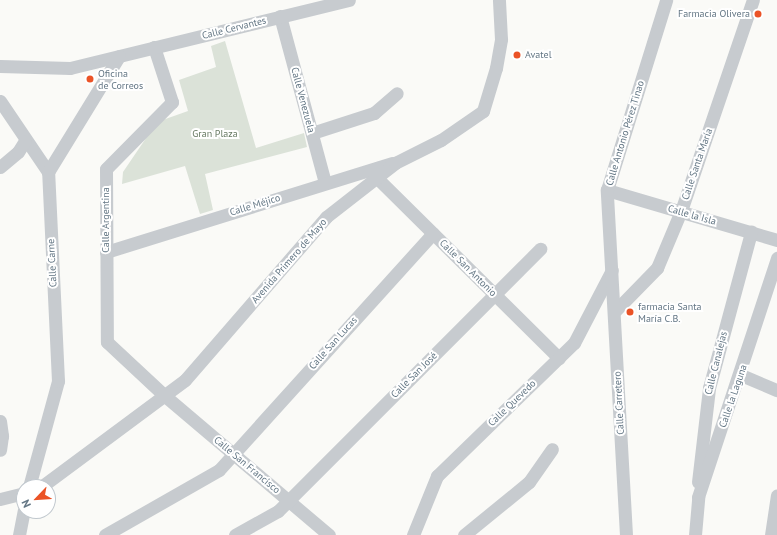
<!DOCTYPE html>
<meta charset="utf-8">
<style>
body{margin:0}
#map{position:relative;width:777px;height:535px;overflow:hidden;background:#fafaf7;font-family:"PT Sans",sans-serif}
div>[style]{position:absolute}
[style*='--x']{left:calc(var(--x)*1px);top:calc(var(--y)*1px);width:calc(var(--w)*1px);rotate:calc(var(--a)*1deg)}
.green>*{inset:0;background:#dbe2d8}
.minor>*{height:13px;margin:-6.5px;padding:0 6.5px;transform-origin:6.5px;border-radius:6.5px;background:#c7cbcf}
.dots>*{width:11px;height:11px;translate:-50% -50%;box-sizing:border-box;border:2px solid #fff;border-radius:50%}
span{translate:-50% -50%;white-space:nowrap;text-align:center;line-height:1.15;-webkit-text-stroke:4px #fff;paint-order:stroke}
.poi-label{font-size:10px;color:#637684}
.right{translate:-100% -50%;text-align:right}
.left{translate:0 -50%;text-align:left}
.street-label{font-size:10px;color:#637684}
.park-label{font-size:10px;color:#677a63}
.north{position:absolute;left:16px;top:479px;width:40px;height:40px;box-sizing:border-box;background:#fff;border:1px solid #c1c8ce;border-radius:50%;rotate:245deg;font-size:11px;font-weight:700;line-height:16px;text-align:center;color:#637684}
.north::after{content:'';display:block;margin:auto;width:14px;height:18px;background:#eb5326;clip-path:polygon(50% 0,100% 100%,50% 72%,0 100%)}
</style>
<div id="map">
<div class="green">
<div style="clip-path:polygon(225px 41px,256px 148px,304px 133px,307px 147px,205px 174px,213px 210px,200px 214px,185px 166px,122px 184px,123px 172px,157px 122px,188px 111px,179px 80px,216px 67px,211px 46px)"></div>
</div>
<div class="minor">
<div style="--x:280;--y:16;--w:173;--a:74.9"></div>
<div style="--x:154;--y:47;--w:58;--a:71.9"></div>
<div style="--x:172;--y:102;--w:94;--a:134.6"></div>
<div style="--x:106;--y:169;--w:173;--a:89.7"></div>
<div style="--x:107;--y:342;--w:79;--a:43"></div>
<div style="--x:165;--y:396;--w:215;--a:40.3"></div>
<div style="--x:0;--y:66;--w:70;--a:1.6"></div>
<div style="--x:70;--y:68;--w:287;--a:-13.7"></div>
<div style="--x:0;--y:101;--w:86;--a:55.9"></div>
<div style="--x:312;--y:133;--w:65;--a:-17.9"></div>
<div style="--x:374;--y:113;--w:30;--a:-41"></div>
<div style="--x:0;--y:167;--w:23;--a:-40"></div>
<div style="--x:18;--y:152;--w:13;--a:-58"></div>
<div style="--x:377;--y:178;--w:256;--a:44.7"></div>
<div style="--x:607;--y:190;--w:177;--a:16.4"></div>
<div style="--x:106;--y:252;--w:299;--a:-17.3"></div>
<div style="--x:614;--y:312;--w:62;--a:-45.7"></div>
<div style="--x:657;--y:268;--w:62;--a:-67.2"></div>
<div style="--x:681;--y:211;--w:223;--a:-71.2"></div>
<div style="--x:741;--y:375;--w:39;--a:23"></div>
<div style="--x:0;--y:421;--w:15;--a:82"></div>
<div style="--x:2;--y:436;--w:14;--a:98"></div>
<div style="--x:698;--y:482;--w:95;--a:-83.3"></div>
<div style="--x:709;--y:388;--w:162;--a:-74.9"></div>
<div style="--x:29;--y:487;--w:110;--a:-74.7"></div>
<div style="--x:58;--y:381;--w:209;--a:-92.7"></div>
<div style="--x:48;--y:172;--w:136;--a:-58.5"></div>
<div style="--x:41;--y:487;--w:179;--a:-36.6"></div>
<div style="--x:185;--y:380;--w:216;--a:-49.1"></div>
<div style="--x:326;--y:217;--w:88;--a:-38"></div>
<div style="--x:395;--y:163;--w:51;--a:-26.6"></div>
<div style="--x:441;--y:140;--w:51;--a:-34.6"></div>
<div style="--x:483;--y:111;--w:45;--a:-73.2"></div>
<div style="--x:496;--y:68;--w:29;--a:-80"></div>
<div style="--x:501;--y:39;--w:39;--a:-93"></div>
<div style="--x:0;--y:499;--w:25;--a:-14"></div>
<div style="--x:19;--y:535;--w:25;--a:-79"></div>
<div style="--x:105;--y:535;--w:131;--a:-29.7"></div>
<div style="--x:219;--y:470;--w:319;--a:-47.9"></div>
<div style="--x:235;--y:535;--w:49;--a:-29.2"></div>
<div style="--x:278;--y:511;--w:371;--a:-45"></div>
<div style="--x:413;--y:535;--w:64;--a:-67.9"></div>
<div style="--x:437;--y:476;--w:191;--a:-44.2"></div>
<div style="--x:574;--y:343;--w:82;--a:-62.5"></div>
<div style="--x:464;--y:535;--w:84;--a:-39.2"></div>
<div style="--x:529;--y:482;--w:40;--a:-55.1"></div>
<div style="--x:626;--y:535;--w:346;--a:-93.2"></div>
<div style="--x:607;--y:190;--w:199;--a:-72.7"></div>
<div style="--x:695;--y:535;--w:38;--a:-85"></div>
<div style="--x:698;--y:497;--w:252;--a:-71.7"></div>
<div style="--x:771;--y:535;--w:40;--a:-81.5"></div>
</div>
<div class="dots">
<div style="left:758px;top:14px;background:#eb5326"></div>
<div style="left:517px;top:55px;background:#eb5326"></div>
<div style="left:90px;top:79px;background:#eb5326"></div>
<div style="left:630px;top:312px;background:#eb5326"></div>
</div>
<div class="poi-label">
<span class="right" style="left:750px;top:14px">Farmacia Olivera</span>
<span class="left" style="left:525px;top:55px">Avatel</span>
<span class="left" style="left:98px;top:79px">Oficina<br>de Correos</span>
<span class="left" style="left:638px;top:312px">farmacia Santa<br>María C.B.</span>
</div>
<div class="street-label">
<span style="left:234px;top:28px;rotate:-14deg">Calle Cervantes</span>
<span style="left:303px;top:100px;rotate:75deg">Calle Venezuela</span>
<span style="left:625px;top:133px;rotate:-73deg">Calle Antonio Pérez Tinao</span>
<span style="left:697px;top:164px;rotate:-71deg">Calle Santa María</span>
<span style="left:255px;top:205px;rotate:-17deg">Calle Méjico</span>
<span style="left:692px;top:215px;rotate:16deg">Calle la Isla</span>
<span style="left:106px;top:220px;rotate:-90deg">Calle Argentina</span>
<span style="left:289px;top:261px;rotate:-49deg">Avenida Primero de Mayo</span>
<span style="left:52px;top:263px;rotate:-93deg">Calle Carne</span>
<span style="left:468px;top:268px;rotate:45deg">Calle San Antonio</span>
<span style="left:333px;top:343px;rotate:-48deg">Calle San Lucas</span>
<span style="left:716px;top:363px;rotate:-76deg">Calle Canalejas</span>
<span style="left:414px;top:375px;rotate:-45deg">Calle San José</span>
<span style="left:733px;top:396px;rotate:-71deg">Calle la Laguna</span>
<span style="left:512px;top:403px;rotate:-44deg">Calle Quevedo</span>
<span style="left:619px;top:403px;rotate:-93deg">Calle Carretero</span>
<span style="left:247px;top:465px;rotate:40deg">Calle San Francisco</span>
</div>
<div class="park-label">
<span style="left:215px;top:134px">Gran Plaza</span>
</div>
<div class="north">N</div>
</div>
